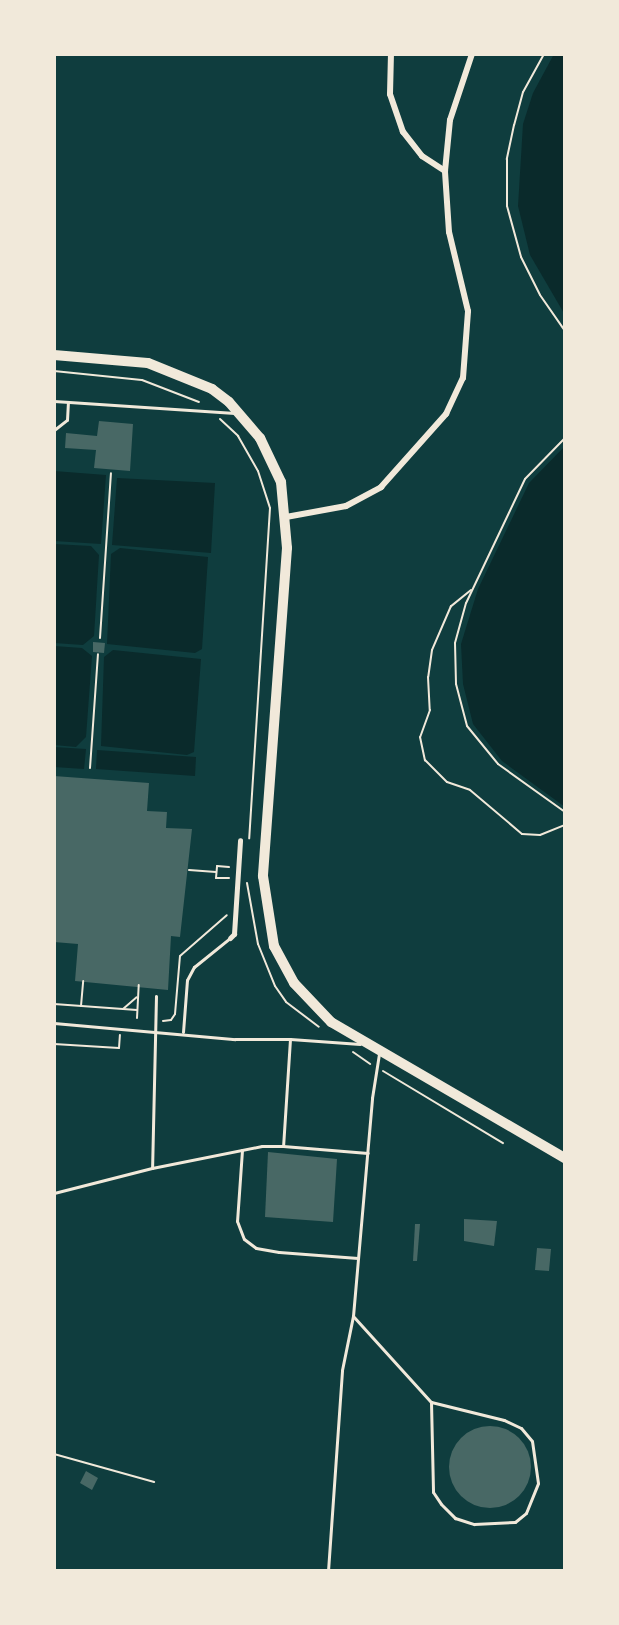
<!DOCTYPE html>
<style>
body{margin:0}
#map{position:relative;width:619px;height:1625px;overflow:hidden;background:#0f3d3e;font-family:"DejaVu Sans",sans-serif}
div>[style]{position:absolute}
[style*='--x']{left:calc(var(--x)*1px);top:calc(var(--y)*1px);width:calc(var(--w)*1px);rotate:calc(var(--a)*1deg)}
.water>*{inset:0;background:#0a2a2b}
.building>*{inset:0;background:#486865}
.round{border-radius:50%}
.path>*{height:2px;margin:-1px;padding:0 1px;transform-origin:1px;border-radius:1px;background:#f1e9da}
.service>*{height:3px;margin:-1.5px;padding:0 1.5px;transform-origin:1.5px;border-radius:1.5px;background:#f1e9da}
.pedestrian>*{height:5px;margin:-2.5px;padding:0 2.5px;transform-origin:2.5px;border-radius:2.5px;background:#f1e9da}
.minor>*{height:6px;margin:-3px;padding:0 3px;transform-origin:3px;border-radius:3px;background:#f1e9da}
.primary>*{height:10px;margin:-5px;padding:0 5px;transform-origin:5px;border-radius:5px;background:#f1e9da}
span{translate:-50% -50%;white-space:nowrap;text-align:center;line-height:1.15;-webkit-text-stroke:6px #f1e9da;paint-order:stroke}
.frame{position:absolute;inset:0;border:56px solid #f1e9da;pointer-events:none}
</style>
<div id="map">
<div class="water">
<div style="clip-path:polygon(554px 54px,565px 54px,565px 315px,530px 255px,518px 206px,523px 124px,533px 93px)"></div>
<div style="clip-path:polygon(565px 446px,565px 807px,502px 761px,473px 724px,463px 684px,461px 644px,478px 589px,529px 483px)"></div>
<div style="clip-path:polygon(54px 471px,106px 475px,101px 544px,54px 541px)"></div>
<div style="clip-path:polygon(117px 478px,215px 483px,211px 553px,112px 545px)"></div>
<div style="clip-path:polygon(54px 544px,91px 546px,99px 555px,94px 636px,83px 645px,54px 643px)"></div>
<div style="clip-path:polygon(120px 548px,208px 557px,202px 649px,195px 653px,107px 644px,111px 554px)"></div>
<div style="clip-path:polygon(54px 646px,82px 648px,92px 656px,86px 737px,76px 747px,54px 745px)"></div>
<div style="clip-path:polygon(113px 650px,201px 659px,194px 752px,187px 755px,101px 746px,104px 657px)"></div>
<div style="clip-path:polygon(54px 747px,86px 749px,84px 769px,54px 767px)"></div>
<div style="clip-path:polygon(97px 750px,196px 757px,195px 776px,96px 769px)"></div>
</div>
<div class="building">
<div style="clip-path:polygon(99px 421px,133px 424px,130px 471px,94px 468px,96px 450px,65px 448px,66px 433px,97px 436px)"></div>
<div style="clip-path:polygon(93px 642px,105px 643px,104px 653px,93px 652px)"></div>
<div style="clip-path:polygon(54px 776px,149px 783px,147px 811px,167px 812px,166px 828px,192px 829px,180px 937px,171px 936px,168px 990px,75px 981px,78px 944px,54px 942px)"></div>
<div style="clip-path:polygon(268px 1152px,337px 1159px,333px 1222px,265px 1217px)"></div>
<div style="clip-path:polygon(464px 1219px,497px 1221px,494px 1246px,464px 1241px)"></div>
<div style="clip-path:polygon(415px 1224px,420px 1224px,417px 1261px,413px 1261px)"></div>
<div style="clip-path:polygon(537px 1248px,551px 1249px,549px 1271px,535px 1270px)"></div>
<div class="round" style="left:449px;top:1426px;width:82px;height:82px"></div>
<div style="clip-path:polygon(86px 1471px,98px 1478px,92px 1490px,80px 1483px)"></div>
</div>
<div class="path">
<div style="--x:544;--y:54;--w:43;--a:118.9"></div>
<div style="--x:523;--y:92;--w:34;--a:105"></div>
<div style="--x:514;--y:125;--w:35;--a:102"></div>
<div style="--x:507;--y:159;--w:47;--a:90"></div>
<div style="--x:507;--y:206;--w:53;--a:74.6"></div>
<div style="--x:521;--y:257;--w:42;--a:63.4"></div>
<div style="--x:540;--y:295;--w:44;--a:55.2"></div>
<div style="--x:54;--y:371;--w:88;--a:5.8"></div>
<div style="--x:142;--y:380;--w:61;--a:21.1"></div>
<div style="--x:220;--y:419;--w:25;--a:43"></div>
<div style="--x:238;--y:436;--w:40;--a:60.3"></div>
<div style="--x:258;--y:471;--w:39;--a:72"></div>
<div style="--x:270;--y:508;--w:331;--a:93.6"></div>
<div style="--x:565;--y:438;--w:57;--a:134.3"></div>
<div style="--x:525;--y:479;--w:137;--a:115.4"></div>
<div style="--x:466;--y:603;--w:41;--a:105.4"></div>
<div style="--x:455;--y:643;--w:41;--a:88.6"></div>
<div style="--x:456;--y:684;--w:43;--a:75.3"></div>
<div style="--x:467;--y:726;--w:49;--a:50.8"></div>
<div style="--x:498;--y:764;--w:82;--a:35.6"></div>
<div style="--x:471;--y:590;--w:26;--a:141"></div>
<div style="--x:451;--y:606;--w:48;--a:113.4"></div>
<div style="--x:432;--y:650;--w:27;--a:98"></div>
<div style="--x:428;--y:677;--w:33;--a:87"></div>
<div style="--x:430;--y:710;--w:29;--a:110"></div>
<div style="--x:420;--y:737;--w:24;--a:78"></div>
<div style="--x:425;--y:760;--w:31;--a:45"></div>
<div style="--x:447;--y:782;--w:24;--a:19"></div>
<div style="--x:470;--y:790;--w:68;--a:40.2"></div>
<div style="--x:522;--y:834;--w:18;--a:3"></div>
<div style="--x:540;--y:835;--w:27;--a:-22"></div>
<div style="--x:100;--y:638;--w:165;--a:-86.2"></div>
<div style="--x:90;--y:768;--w:114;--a:-86"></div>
<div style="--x:189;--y:870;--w:27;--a:4"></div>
<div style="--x:229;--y:878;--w:13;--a:180"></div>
<div style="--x:216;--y:878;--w:12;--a:-85"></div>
<div style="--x:217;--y:866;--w:12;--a:5"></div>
<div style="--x:247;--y:883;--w:62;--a:79.8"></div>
<div style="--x:258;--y:944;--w:45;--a:68"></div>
<div style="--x:275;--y:986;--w:19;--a:55"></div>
<div style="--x:286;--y:1002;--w:41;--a:37.1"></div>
<div style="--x:54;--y:1004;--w:83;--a:4.1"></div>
<div style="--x:81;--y:1006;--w:25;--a:-85"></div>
<div style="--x:123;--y:1009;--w:18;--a:-41"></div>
<div style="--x:137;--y:1018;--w:33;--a:-87"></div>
<div style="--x:163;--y:1021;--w:8;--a:-7"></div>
<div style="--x:171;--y:1020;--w:7;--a:-56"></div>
<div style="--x:175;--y:1014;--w:58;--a:-85.1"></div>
<div style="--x:180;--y:956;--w:62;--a:-41.1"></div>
<div style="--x:54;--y:1044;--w:65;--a:3.5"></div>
<div style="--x:119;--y:1048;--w:13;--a:-86"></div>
<div style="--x:353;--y:1052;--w:21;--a:35"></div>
<div style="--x:383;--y:1071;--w:140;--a:31"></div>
<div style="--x:54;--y:1454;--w:104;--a:15.6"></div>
</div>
<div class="service">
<div style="--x:54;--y:401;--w:181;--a:3.8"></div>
<div style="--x:54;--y:430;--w:16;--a:-38"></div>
<div style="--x:67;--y:420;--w:18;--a:-87"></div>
<div style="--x:156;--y:996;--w:172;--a:91.3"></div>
<div style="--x:152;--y:1168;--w:112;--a:-11.3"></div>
<div style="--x:262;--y:1146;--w:21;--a:0"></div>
<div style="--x:54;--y:1023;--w:182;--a:5.1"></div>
<div style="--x:235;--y:1039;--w:55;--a:0"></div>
<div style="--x:183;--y:1032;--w:52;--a:-85.6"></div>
<div style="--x:187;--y:980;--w:15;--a:-62"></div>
<div style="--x:194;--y:967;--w:46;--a:-38.9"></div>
<div style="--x:360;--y:1044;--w:70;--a:-175.9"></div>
<div style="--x:290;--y:1039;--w:107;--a:93.7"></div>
<div style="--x:283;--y:1146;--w:85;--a:4.7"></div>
<div style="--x:242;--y:1150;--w:71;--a:94"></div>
<div style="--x:237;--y:1221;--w:19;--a:69"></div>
<div style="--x:244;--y:1239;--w:15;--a:37"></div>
<div style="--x:256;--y:1248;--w:23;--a:10"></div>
<div style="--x:279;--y:1252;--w:79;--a:4.3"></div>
<div style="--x:54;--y:1193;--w:101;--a:-14.3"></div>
<div style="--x:353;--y:1316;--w:116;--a:47.8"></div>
<div style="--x:431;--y:1402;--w:90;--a:88.7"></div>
<div style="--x:433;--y:1492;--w:14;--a:56"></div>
<div style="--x:441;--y:1504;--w:20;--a:45"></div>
<div style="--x:455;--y:1518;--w:20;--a:18"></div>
<div style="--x:474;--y:1524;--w:41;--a:-2.8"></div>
<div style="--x:515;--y:1522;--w:14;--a:-39"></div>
<div style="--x:526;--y:1513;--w:32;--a:-68"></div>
<div style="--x:538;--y:1483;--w:42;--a:-98.1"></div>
<div style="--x:532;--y:1441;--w:17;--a:-130"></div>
<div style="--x:521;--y:1428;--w:19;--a:-155"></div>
<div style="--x:504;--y:1420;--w:75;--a:-166.1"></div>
<div style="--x:328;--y:1571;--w:201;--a:-86"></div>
<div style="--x:342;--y:1370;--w:55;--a:-78.5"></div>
<div style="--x:353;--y:1316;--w:219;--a:-85"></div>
<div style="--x:372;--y:1098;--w:45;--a:-81"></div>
</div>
<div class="pedestrian">
<div style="--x:230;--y:938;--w:6;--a:-45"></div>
<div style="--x:234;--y:934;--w:94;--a:-86.3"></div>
</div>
<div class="minor">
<div style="--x:445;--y:171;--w:51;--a:-84.4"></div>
<div style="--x:450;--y:120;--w:70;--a:-71.6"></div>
<div style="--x:286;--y:517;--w:61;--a:-10.4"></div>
<div style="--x:346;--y:506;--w:40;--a:-28"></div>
<div style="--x:381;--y:487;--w:98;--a:-48.3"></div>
<div style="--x:446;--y:414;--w:40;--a:-65"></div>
<div style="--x:463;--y:378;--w:67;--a:-85.7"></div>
<div style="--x:468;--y:311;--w:81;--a:-103.5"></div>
<div style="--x:449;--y:232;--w:61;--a:-93.8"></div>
<div style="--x:445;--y:171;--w:27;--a:-147"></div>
<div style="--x:422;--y:156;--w:31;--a:-128"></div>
<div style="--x:403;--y:132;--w:40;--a:-108.9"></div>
<div style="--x:390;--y:94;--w:40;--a:-88.6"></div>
</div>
<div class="primary">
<div style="--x:54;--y:355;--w:94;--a:4.9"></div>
<div style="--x:148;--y:363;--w:69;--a:22.1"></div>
<div style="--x:212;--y:389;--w:21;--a:37"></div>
<div style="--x:229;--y:402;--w:48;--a:49.3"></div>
<div style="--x:260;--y:438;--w:49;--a:64.5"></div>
<div style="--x:281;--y:482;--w:66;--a:84.8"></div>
<div style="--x:287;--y:548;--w:329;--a:94.2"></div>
<div style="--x:263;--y:876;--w:71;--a:81.1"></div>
<div style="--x:274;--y:946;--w:42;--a:61.6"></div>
<div style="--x:294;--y:983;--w:54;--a:46.5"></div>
<div style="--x:331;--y:1022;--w:271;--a:30.2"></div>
</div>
<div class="frame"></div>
</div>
